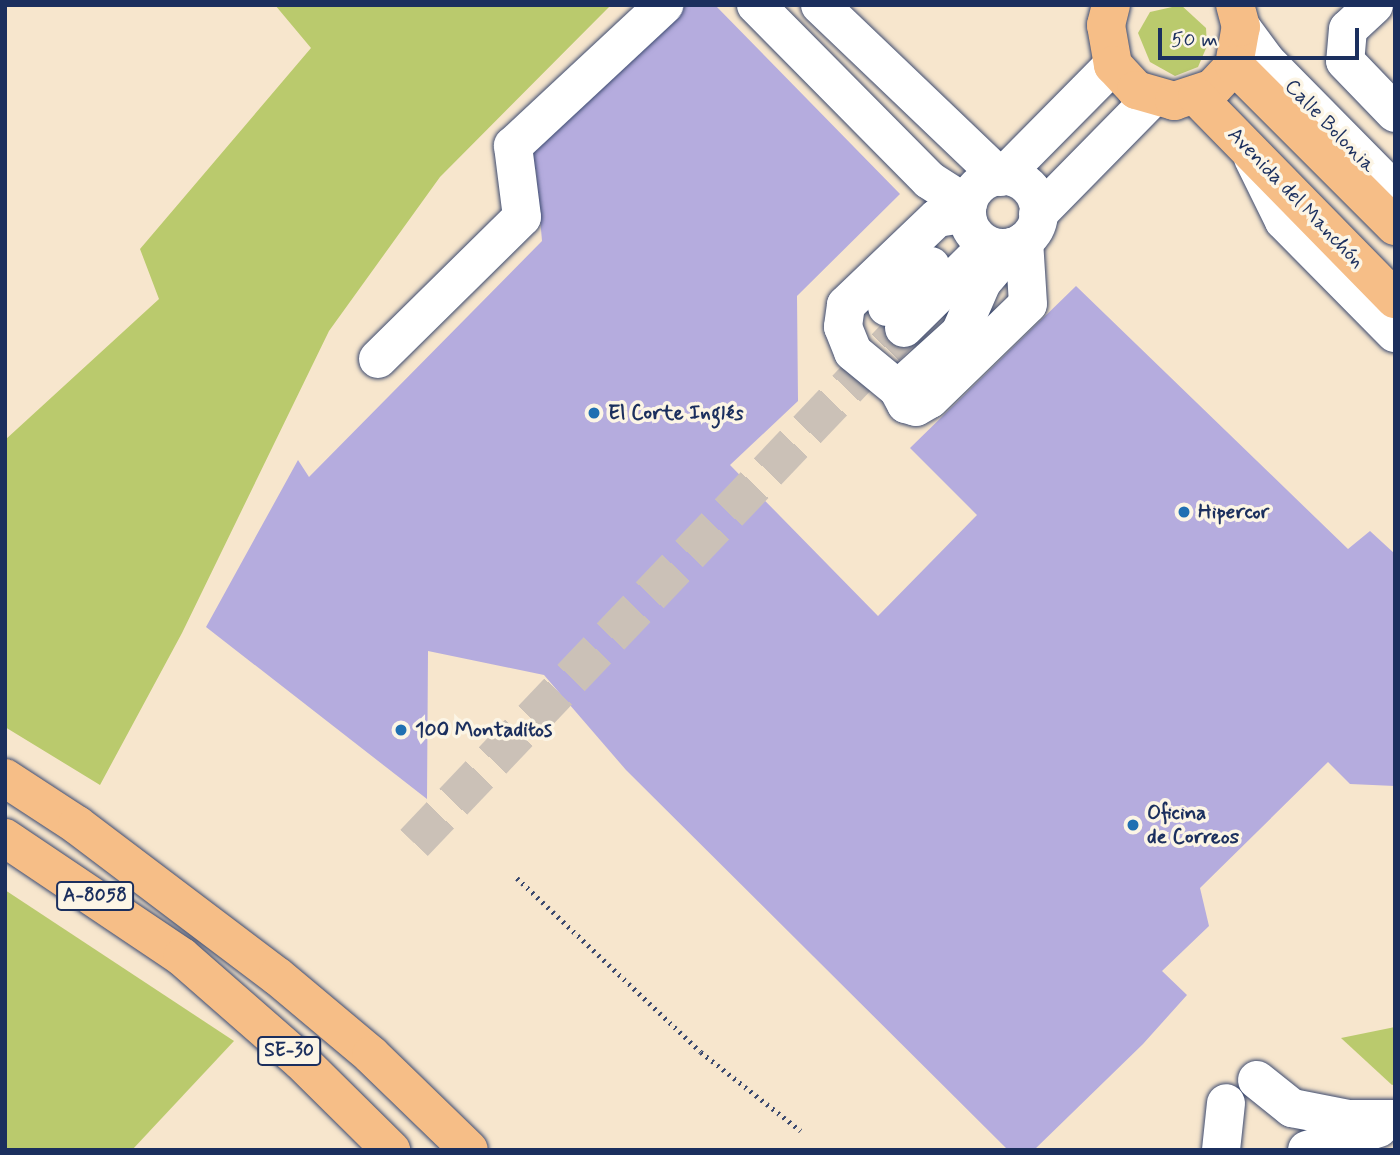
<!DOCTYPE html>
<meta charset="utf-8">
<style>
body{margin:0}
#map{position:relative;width:1400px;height:1155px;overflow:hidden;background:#f7e6cd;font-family:Mynerve,sans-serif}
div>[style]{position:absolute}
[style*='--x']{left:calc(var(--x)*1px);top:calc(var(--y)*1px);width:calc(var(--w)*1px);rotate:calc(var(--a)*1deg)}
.green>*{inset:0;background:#baca6d}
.building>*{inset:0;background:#b5acde}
.minor-tunnel>*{height:38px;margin-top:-19px;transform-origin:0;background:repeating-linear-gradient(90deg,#cbc1b7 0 38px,transparent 0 57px)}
.path>*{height:4.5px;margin-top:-2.25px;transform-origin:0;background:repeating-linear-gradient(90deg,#3c4a6f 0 2px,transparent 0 7px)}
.roads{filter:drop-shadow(0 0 2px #3c4a6f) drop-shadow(0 0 2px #3c4a6f)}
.minor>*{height:38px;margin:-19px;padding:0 19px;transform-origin:19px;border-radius:19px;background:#fff}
.minor>.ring{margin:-19px;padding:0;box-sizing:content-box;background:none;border:38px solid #fff;border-radius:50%}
.major>*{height:38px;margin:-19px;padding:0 19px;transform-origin:19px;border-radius:19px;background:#f6be87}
.highway>*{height:38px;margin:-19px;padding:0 19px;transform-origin:19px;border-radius:19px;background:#f6be87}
.dots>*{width:19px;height:19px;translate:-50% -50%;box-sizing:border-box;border:4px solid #fcf5e5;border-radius:50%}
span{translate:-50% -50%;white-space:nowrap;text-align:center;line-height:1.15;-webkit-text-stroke:7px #fcf5e5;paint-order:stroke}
.shield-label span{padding:2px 5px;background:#fcf5e5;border:2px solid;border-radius:5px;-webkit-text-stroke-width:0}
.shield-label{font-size:19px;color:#1b2f5e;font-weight:700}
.street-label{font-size:21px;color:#1b2f5e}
.poi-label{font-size:21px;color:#1b2f5e;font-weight:700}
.left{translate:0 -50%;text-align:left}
.frame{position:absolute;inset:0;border:7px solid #1b2f5e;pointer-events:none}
.scale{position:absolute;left:1158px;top:28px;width:201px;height:32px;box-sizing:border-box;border:4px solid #1b2f5e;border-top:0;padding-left:9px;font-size:21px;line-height:24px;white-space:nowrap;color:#1b2f5e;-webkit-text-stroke:5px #fcf5e5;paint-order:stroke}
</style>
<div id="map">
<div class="green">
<div style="clip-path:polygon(275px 5px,611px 5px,440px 177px,329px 331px,182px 633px,100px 785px,5px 727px,5px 440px,159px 299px,140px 249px,311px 48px)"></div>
<div style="clip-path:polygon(1181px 5px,1206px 28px,1207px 46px,1198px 67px,1175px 76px,1150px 62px,1138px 33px,1150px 12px)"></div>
<div style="clip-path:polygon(5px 890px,234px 1041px,132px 1150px,5px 1150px)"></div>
<div style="clip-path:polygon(1395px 1027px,1395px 1084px,1392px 1085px,1341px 1038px)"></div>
</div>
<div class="building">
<div style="clip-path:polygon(677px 5px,715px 5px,900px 194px,797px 296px,798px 401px,730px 465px,878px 616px,977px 515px,910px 448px,1076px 286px,1348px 549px,1370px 531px,1395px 554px,1395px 786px,1350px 784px,1328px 762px,1200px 888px,1209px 926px,1162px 971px,1187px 995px,1143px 1044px,1034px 1150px,1008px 1150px,626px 770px,544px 675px,428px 651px,427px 799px,206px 627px,298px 460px,309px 477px,542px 241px,536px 170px,523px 156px)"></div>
</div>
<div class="minor-tunnel">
<div style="--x:414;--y:843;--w:711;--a:-46.42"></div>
</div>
<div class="path">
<div style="--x:517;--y:878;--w:253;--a:43.4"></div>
<div style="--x:701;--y:1052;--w:127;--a:38.3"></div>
</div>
<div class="roads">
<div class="minor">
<div style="--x:756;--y:5;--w:246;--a:45.3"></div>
<div style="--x:929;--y:180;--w:46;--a:32.7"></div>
<div style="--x:820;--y:5;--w:249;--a:43.7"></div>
<div style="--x:1374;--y:5;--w:35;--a:137"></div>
<div style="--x:1348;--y:29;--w:32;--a:95"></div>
<div style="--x:1345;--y:61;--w:72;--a:46.1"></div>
<div style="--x:1241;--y:27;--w:42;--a:53.7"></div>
<div style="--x:1266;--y:61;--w:184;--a:45.4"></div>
<div style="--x:1253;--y:158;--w:70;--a:63.8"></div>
<div style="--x:1284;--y:221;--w:158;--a:45.3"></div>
<div style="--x:1003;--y:176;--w:156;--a:-45.3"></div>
<div class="ring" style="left:967px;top:176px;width:34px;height:34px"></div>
<div style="--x:962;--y:214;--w:25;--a:171"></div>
<div style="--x:937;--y:218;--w:126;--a:136.3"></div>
<div style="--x:846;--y:305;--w:22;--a:98"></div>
<div style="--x:843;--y:327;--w:27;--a:68"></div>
<div style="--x:853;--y:352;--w:58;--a:39.4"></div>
<div style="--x:898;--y:389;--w:84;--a:-42.1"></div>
<div style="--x:960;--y:333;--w:58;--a:-66.5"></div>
<div style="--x:1038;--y:214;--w:163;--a:-45.5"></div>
<div style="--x:967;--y:300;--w:70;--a:-49.7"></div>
<div style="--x:887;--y:307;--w:60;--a:-43"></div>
<div style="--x:904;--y:328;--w:107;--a:-44.6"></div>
<div style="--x:378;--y:359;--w:202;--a:-44.6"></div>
<div style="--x:522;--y:217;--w:72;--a:-97.2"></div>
<div style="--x:513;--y:146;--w:207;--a:-43"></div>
<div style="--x:898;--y:389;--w:17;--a:62"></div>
<div style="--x:906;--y:404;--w:10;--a:17"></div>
<div style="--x:916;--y:407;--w:16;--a:-30"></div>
<div style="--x:930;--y:399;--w:136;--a:-44.1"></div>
<div style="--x:1028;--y:304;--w:63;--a:-93.6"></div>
<div style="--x:1257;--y:1080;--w:45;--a:38.7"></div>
<div style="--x:1292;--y:1108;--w:57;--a:11.1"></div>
<div style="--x:1348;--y:1119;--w:47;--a:0"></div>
<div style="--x:1221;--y:1150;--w:47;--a:-83.9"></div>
<div style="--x:1307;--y:1150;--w:75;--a:-17"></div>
</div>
<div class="major">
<div style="--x:1111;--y:5;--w:21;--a:104"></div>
<div style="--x:1106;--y:25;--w:41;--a:80.1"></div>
<div style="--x:1113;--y:65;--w:34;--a:47"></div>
<div style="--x:1136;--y:90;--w:40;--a:16"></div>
<div style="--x:1174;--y:101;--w:40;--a:-18"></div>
<div style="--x:1212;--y:89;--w:33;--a:-47"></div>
<div style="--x:1234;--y:65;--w:39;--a:-80"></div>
<div style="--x:1241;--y:27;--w:23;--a:-105"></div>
<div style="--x:1234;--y:65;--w:228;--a:45"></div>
<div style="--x:1197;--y:97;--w:283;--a:45.6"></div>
</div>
<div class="highway">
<div style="--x:5;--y:778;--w:86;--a:33.1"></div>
<div style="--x:77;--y:825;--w:251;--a:37.1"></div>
<div style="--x:277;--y:976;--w:123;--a:40"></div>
<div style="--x:371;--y:1055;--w:136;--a:44.1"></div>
<div style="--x:5;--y:838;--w:213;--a:33.9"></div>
<div style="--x:182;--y:957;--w:158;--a:41.2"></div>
<div style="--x:301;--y:1061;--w:127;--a:44.7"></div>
</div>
</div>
<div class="dots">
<div style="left:594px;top:413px;background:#1f6fb2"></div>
<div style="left:1184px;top:512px;background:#1f6fb2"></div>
<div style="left:401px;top:730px;background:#1f6fb2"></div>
<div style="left:1133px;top:825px;background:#1f6fb2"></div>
</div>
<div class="shield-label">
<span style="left:95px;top:896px">A-8058</span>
<span style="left:289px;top:1051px">SE-30</span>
</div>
<div class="street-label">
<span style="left:1330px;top:126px;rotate:46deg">Calle Bolonia</span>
<span style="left:1296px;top:198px;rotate:46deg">Avenida del Manchón</span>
</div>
<div class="poi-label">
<span class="left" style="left:608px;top:413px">El Corte Inglés</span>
<span class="left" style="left:1198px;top:512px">Hipercor</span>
<span class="left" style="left:415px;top:730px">100 Montaditos</span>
<span class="left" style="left:1147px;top:825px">Oficina<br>de Correos</span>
</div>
<div class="frame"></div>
<div class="scale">50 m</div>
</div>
